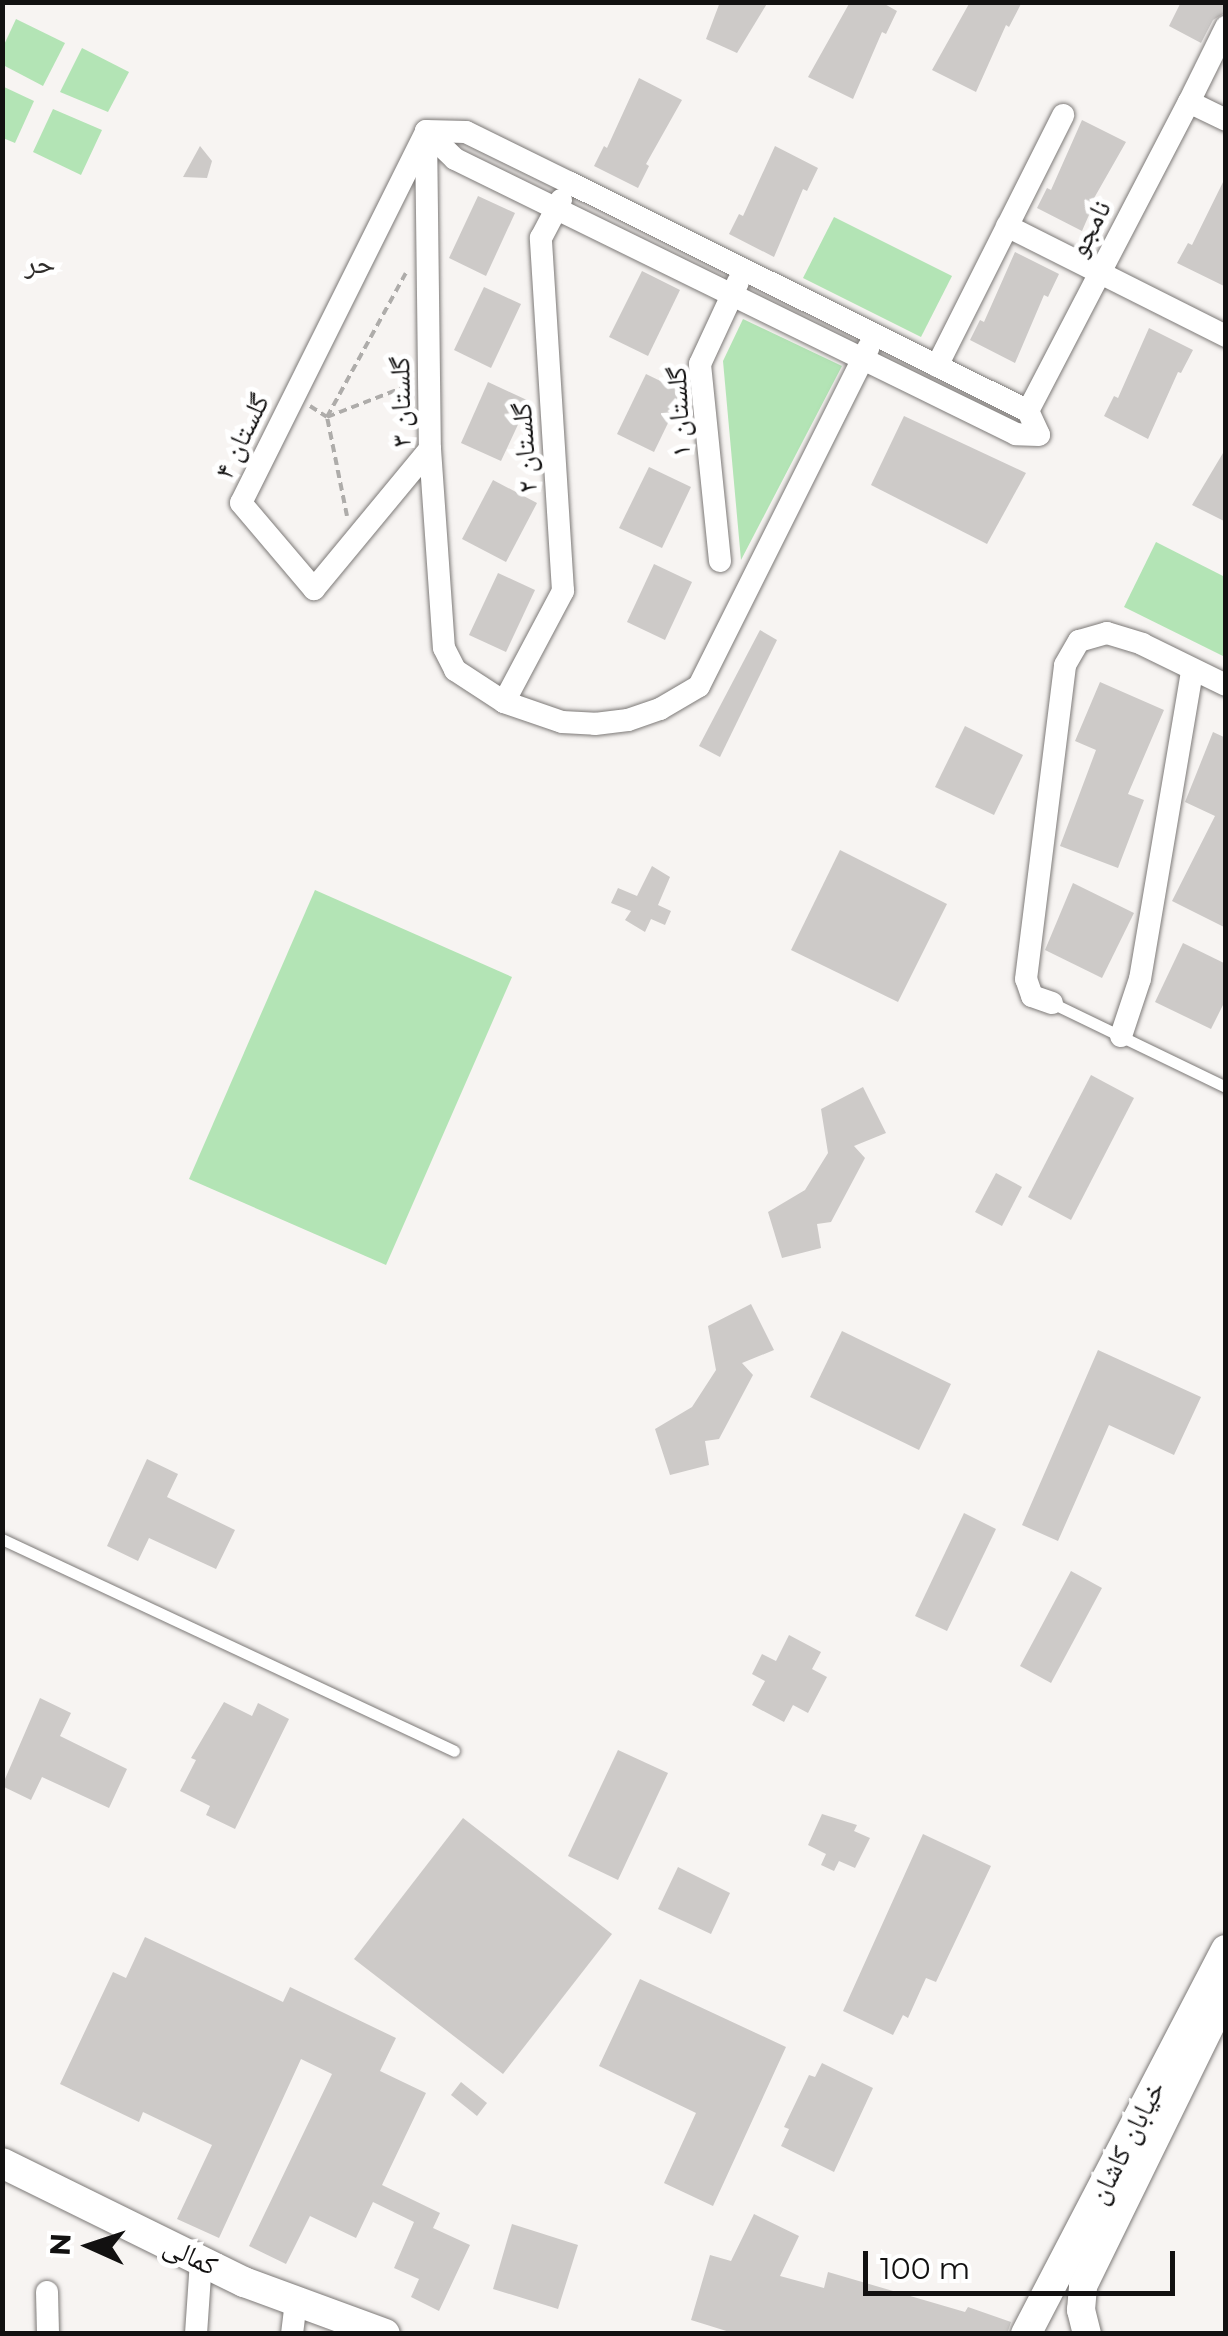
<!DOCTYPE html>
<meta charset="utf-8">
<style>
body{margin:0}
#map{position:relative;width:1228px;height:2336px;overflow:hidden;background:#f7f4f2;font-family:Montserrat,"Noto Naskh Arabic",sans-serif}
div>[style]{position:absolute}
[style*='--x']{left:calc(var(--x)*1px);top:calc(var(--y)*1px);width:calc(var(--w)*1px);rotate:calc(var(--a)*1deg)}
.green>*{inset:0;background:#b3e4b5}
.building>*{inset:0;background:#cdcac8}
.path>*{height:4px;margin-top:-2px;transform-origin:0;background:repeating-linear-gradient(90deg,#aeacaa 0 8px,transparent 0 13px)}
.roads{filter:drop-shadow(0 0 2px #7d7a78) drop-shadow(0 0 2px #7d7a78)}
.service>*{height:11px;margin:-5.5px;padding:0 5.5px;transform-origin:5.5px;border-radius:5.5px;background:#fff}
.minor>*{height:22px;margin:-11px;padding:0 11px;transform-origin:11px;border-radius:11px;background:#fff}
.tertiary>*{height:28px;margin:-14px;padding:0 14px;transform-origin:14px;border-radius:14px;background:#fff}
.secondary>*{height:30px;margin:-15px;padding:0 15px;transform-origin:15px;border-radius:15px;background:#fff}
span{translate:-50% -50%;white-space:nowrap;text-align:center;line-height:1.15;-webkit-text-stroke:10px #fff;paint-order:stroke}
.street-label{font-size:28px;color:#121111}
.neighbourhood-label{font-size:30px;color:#302e2c}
.frame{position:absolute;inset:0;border:5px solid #121111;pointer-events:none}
.north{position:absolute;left:40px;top:2196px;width:100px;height:100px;-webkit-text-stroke:8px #fff;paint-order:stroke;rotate:273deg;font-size:28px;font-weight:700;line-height:40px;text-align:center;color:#121111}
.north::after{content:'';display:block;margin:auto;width:35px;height:45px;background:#121111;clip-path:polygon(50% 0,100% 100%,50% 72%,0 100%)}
.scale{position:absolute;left:863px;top:2251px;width:312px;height:45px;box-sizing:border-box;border:5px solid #121111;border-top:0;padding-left:12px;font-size:30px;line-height:35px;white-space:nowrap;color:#121111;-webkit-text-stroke:8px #fff;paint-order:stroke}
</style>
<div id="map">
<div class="green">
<div style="clip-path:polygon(16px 19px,65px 43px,43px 86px,3px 65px,3px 47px)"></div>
<div style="clip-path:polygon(82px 48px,129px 72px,108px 112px,60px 92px)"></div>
<div style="clip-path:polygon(2px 86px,34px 101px,15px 143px,3px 138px)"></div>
<div style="clip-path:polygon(53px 109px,102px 130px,81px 175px,33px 152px)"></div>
<div style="clip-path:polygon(834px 217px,952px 276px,921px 337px,803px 278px)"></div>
<div style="clip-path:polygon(743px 319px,842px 366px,741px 560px,723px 361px)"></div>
<div style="clip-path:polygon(1156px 542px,1225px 577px,1225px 657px,1124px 607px)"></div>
<div style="clip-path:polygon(315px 890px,512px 977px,386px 1265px,189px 1179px)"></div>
</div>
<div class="building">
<div style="clip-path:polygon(720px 2px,768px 2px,737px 53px,706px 39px)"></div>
<div style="clip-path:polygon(850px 2px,881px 2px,897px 11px,886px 34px,882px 32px,853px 99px,808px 77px)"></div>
<div style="clip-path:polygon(970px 2px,1022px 2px,1009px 27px,1006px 25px,976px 92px,932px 70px)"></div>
<div style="clip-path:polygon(1181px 2px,1226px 2px,1226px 12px,1213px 20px,1201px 43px,1169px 26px)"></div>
<div style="clip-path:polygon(639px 78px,682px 100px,646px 164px,649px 166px,638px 188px,594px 166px,604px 146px,607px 148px)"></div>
<div style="clip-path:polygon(1082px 120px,1126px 142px,1089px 207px,1092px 208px,1082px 231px,1037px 208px,1047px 188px,1051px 190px)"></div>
<div style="clip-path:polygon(200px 146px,212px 161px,207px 178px,183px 177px)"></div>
<div style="clip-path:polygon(775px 146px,818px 168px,807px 191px,803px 189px,774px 257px,729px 234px,739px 214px,743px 216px)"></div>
<div style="clip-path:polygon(1226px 176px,1226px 287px,1177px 263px,1188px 243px,1192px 245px)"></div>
<div style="clip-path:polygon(478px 196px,515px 213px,486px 276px,449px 258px)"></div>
<div style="clip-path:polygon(1015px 252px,1059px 274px,1048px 297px,1044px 295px,1015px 363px,970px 340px,980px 320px,984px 322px)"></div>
<div style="clip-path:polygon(642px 271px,680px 290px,648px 356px,609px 337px)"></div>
<div style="clip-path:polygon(484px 287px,521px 304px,491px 368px,454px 350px)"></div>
<div style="clip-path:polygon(1149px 328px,1193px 350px,1181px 373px,1178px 372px,1148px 439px,1104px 416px,1114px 396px,1118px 398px)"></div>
<div style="clip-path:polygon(646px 374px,683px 392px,654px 452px,617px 434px)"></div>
<div style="clip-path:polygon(488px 382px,529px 401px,501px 461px,461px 443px)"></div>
<div style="clip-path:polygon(904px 416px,1026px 473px,987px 544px,871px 485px)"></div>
<div style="clip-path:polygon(1226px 448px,1226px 522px,1192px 505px)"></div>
<div style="clip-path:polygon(649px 467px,691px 487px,662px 548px,619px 528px)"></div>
<div style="clip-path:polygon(493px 480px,537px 503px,506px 562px,462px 539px)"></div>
<div style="clip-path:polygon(654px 564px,692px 582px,665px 640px,627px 622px)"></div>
<div style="clip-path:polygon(498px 573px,535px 590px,506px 652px,469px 635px)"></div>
<div style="clip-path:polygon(760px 630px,777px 640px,720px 757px,699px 746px)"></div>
<div style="clip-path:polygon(1100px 682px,1164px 710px,1128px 794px,1144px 800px,1118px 868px,1060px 846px,1096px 750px,1075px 741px)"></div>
<div style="clip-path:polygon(965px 726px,1023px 755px,994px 815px,935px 787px)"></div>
<div style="clip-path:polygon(1213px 732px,1226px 738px,1226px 928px,1172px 901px,1215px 816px,1185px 802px)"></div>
<div style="clip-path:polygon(840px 850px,947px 904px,898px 1002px,791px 950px)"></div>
<div style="clip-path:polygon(652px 866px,670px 877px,658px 905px,671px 911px,665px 925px,651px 919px,645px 932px,625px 920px,631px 911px,611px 903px,618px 888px,637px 896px)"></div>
<div style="clip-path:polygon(1073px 883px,1134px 913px,1102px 978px,1045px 950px)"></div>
<div style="clip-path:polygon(1183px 943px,1226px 964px,1226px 999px,1211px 1029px,1155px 1002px)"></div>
<div style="clip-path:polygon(1091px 1075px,1134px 1098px,1071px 1220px,1028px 1197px)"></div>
<div style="clip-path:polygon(863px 1087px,886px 1133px,854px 1146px,865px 1158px,831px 1222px,817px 1224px,821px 1248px,782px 1258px,768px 1212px,805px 1190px,828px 1153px,821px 1109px)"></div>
<div style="clip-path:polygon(996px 1173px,1022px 1187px,1002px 1226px,975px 1212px)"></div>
<div style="clip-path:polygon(751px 1304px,774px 1350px,742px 1363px,753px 1375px,719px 1439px,705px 1441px,709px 1465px,670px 1475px,655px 1429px,692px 1407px,716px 1370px,708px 1326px)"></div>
<div style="clip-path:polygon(842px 1331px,951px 1384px,919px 1450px,810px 1397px)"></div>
<div style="clip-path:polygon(1098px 1350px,1201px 1397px,1174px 1455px,1109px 1425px,1058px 1541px,1022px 1525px)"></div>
<div style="clip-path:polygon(147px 1459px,178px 1474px,167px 1497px,235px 1530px,216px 1569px,149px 1538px,138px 1561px,107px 1546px)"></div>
<div style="clip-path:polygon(964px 1513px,996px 1529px,947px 1631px,915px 1616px)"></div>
<div style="clip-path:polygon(1071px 1571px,1102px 1588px,1051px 1683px,1020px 1666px)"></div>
<div style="clip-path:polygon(789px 1635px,821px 1652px,812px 1669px,827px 1677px,808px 1713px,793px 1705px,784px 1722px,752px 1705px,765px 1681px,752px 1674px,762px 1654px,776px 1661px)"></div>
<div style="clip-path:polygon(40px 1698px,71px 1713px,60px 1736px,127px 1769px,109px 1808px,42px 1777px,31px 1800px,2px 1786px)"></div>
<div style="clip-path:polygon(224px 1702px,252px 1716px,258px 1703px,289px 1719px,235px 1829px,206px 1815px,210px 1806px,180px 1791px,196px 1760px,191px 1758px)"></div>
<div style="clip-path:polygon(618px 1750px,668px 1773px,618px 1880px,568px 1856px)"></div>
<div style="clip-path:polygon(822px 1814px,857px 1825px,854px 1831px,870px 1838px,855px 1868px,839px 1861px,834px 1871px,821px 1865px,826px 1854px,808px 1845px)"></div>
<div style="clip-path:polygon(463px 1818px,612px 1934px,503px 2074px,354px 1959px)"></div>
<div style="clip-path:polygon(923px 1834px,991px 1866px,936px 1982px,926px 1978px,908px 2018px,903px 2015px,893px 2035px,843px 2011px)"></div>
<div style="clip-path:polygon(678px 1867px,730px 1893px,711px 1934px,658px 1909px)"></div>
<div style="clip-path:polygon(145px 1937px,283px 2002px,290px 1987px,396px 2038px,380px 2071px,426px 2093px,382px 2185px,440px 2213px,433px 2228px,470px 2245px,439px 2311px,411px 2297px,419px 2279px,394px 2268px,414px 2222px,373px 2202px,356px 2238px,310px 2216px,286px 2264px,249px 2246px,332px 2074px,301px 2059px,219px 2238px,177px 2219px,212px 2145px,143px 2112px,139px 2122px,60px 2084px,113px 1972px,126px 1978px)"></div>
<div style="clip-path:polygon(640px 1979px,786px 2047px,713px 2206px,664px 2183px,696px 2113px,599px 2066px)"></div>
<div style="clip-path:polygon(822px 2063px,873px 2088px,834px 2172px,781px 2146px,789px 2129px,784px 2127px,809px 2075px,815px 2077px)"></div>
<div style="clip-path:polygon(461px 2082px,487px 2103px,477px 2116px,451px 2095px)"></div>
<div style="clip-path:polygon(754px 2214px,799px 2236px,780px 2276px,824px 2288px,828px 2272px,965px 2312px,968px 2307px,1011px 2322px,1007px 2334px,736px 2334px,691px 2320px,710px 2255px,731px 2261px)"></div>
<div style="clip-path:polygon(512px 2224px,578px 2245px,558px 2309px,493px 2289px)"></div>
</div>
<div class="path">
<div style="--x:310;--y:406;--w:20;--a:33"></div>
<div style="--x:327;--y:417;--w:86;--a:-21.2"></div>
<div style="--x:347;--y:516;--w:101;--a:-101.4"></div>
<div style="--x:327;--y:417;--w:164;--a:-61.3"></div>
</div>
<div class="roads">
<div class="service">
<div style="--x:1052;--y:1003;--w:193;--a:25.8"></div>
<div style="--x:2;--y:1539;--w:499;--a:25.1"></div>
</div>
<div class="minor">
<div style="--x:1189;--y:102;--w:84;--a:-63.7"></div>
<div style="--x:426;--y:131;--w:40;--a:1.4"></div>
<div style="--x:466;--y:132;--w:116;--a:26.1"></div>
<div style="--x:570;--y:183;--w:512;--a:26.46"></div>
<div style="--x:1028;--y:411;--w:26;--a:65"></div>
<div style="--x:1039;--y:435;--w:23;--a:-178"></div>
<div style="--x:1016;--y:434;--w:625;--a:-153.89"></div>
<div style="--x:455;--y:159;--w:40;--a:-136"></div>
<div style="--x:426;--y:131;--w:318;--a:89.3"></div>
<div style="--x:430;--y:449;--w:199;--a:86"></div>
<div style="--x:444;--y:648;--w:25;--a:63"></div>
<div style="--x:455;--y:670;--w:59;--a:33.1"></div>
<div style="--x:504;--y:702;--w:61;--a:19"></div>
<div style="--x:562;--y:722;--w:33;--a:3"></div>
<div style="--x:595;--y:724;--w:33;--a:-7"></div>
<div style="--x:628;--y:720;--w:34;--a:-19"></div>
<div style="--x:660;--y:709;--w:45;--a:-30.5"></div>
<div style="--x:699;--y:686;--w:379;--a:-63.4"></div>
<div style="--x:425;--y:134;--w:412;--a:116.5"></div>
<div style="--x:241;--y:503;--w:113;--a:49.7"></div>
<div style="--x:314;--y:589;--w:182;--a:-50.4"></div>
<div style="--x:1007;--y:226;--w:245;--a:26.7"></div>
<div style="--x:937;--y:366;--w:281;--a:-63.3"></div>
<div style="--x:1028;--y:411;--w:348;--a:-62.5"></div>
<div style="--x:1189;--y:102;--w:41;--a:25.9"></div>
<div style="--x:720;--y:561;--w:198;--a:-95.8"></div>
<div style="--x:700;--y:364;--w:90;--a:-65.1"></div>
<div style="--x:504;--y:702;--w:126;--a:-62"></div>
<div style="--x:563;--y:591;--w:354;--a:-93.6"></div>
<div style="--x:541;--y:238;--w:43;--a:-62.2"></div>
<div style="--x:1052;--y:1003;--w:21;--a:-161"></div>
<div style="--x:1032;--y:996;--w:18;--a:-109"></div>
<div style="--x:1026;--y:979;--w:316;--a:-82.9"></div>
<div style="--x:1065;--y:665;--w:28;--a:-60"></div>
<div style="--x:1079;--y:641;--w:29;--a:-16"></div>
<div style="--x:1107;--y:633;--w:37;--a:17"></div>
<div style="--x:1142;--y:644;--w:93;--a:26"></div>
<div style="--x:1121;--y:1036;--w:60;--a:-71.6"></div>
<div style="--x:1140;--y:979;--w:313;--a:-80.4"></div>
<div style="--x:47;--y:2292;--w:42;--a:88.6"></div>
<div style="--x:196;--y:2334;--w:74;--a:-86.1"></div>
<div style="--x:292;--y:2334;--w:33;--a:-83"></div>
</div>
<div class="tertiary">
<div style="--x:1087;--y:2334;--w:25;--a:-104"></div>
<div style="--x:1081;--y:2310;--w:24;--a:-85"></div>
<div style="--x:1083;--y:2286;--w:325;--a:-63.9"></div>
</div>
<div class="secondary">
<div style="--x:2;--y:2163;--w:270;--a:26.2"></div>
<div style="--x:244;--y:2282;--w:150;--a:20.2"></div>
<div style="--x:1026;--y:2334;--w:433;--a:-62.5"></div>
</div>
</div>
<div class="street-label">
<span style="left:1089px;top:228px;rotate:-62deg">نامجو</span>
<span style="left:400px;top:402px;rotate:-91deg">گلستان ۳</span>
<span style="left:678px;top:412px;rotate:-93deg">گلستان ۱</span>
<span style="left:241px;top:436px;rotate:-64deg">گلستان ۴</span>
<span style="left:524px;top:448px;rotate:-94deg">گلستان ۲</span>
<span style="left:1126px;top:2142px;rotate:-63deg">خیابان کاشان</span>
<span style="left:191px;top:2255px;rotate:26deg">کمالی</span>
</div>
<div class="neighbourhood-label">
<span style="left:40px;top:263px">حر</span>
</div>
<div class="frame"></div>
<div class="north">N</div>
<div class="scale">100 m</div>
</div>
